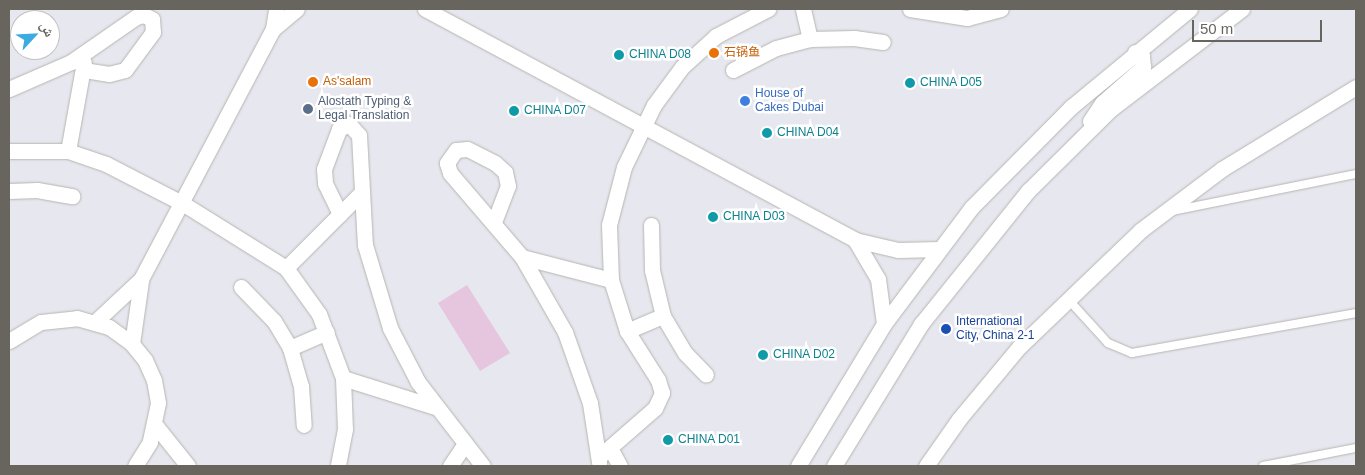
<!DOCTYPE html>
<meta charset="utf-8">
<style>
body{margin:0}
#map{position:relative;width:1365px;height:475px;overflow:hidden;background:#e7e7f0;font-family:Arial,"Noto Naskh Arabic","Noto Sans SC",sans-serif}
div>[style]{position:absolute}
[style*='--x']{left:calc(var(--x)*1px);top:calc(var(--y)*1px);width:calc(var(--w)*1px);rotate:calc(var(--a)*1deg)}
.green>*{inset:0;background:#e6c5de}
.roads{filter:drop-shadow(0 0 1px #b6b5af) drop-shadow(0 0 1px #b6b5af)}
.lane>*{height:8px;margin:-4px;padding:0 4px;transform-origin:4px;border-radius:4px;background:#fff}
.street>*{height:15px;margin:-7.5px;padding:0 7.5px;transform-origin:7.5px;border-radius:7.5px;background:#fff}
.secondary>*{height:15px;margin:-7.5px;padding:0 7.5px;transform-origin:7.5px;border-radius:7.5px;background:#fff}
.dots>*{width:14px;height:14px;translate:-50% -50%;box-sizing:border-box;border:2px solid #fff;border-radius:50%}
span{translate:-50% -50%;white-space:nowrap;text-align:center;line-height:1.15;-webkit-text-stroke:5px #fff;paint-order:stroke}
.food-label{font-size:12px;color:#c56008}
.left{translate:0 -50%;text-align:left}
.culture-label{font-size:12px;color:#0d838f}
.shop-label{font-size:12px;color:#366cbe}
.service-label{font-size:12px;color:#4e5e75}
.transit-label{font-size:12px;color:#164399}
.frame{position:absolute;inset:0;border:10px solid #67655e;pointer-events:none}
.north{position:absolute;left:10px;top:10px;width:50px;height:50px;box-sizing:border-box;background:#fff;border:1px solid #c2c1bf;border-radius:50%;rotate:65deg;font-size:14px;font-weight:700;line-height:20px;text-align:center;color:#67655e}
.north::after{content:'';display:block;margin:auto;width:18px;height:22px;background:#3babe2;clip-path:polygon(50% 0,100% 100%,50% 72%,0 100%)}
.scale{position:absolute;left:1192px;top:20px;width:130px;height:22px;box-sizing:border-box;border:2px solid #67655e;border-top:0;padding-left:6px;font-size:15px;line-height:18px;white-space:nowrap;color:#67655e;-webkit-text-stroke:4px #fff;paint-order:stroke}
</style>
<div id="map">
<div class="green">
<div style="clip-path:polygon(467px 285px,510px 353px,480px 371px,438px 303px)"></div>
</div>
<div class="roads">
<div class="lane">
<div style="--x:1172;--y:211;--w:188;--a:-11.4"></div>
<div style="--x:1067;--y:298;--w:61;--a:47.7"></div>
<div style="--x:1108;--y:343;--w:26;--a:23"></div>
<div style="--x:1132;--y:353;--w:228;--a:-10.1"></div>
<div style="--x:1263;--y:466;--w:95;--a:-11"></div>
</div>
<div class="street">
<div style="--x:425;--y:9;--w:488;--a:28.2"></div>
<div style="--x:855;--y:240;--w:44;--a:13.1"></div>
<div style="--x:898;--y:250;--w:41;--a:-1.4"></div>
<div style="--x:803;--y:9;--w:31;--a:77"></div>
<div style="--x:910;--y:9;--w:58;--a:9"></div>
<div style="--x:967;--y:18;--w:35;--a:-15"></div>
<div style="--x:273;--y:29;--w:31;--a:-40"></div>
<div style="--x:733;--y:70;--w:48;--a:-27.1"></div>
<div style="--x:776;--y:48;--w:35;--a:-15"></div>
<div style="--x:810;--y:39;--w:44;--a:-1.3"></div>
<div style="--x:854;--y:38;--w:29;--a:8"></div>
<div style="--x:9;--y:89;--w:68;--a:-23.5"></div>
<div style="--x:71;--y:62;--w:79;--a:-34.7"></div>
<div style="--x:136;--y:17;--w:8;--a:-14"></div>
<div style="--x:144;--y:15;--w:9;--a:27"></div>
<div style="--x:152;--y:19;--w:13;--a:86"></div>
<div style="--x:153;--y:32;--w:47;--a:126.4"></div>
<div style="--x:125;--y:70;--w:16;--a:166"></div>
<div style="--x:109;--y:74;--w:26;--a:-171"></div>
<div style="--x:9;--y:151;--w:59;--a:0"></div>
<div style="--x:68;--y:151;--w:40;--a:18.9"></div>
<div style="--x:106;--y:164;--w:85;--a:27.2"></div>
<div style="--x:182;--y:203;--w:123;--a:32"></div>
<div style="--x:286;--y:268;--w:57;--a:54.3"></div>
<div style="--x:319;--y:314;--w:68;--a:69.4"></div>
<div style="--x:343;--y:378;--w:51;--a:87.8"></div>
<div style="--x:345;--y:429;--w:38;--a:101"></div>
<div style="--x:68;--y:151;--w:90;--a:-79.8"></div>
<div style="--x:9;--y:191;--w:28;--a:-2"></div>
<div style="--x:37;--y:190;--w:36;--a:10"></div>
<div style="--x:340;--y:214;--w:34;--a:-116"></div>
<div style="--x:325;--y:183;--w:14;--a:-94"></div>
<div style="--x:324;--y:169;--w:43;--a:-69.4"></div>
<div style="--x:339;--y:129;--w:11;--a:-27"></div>
<div style="--x:349;--y:124;--w:15;--a:48"></div>
<div style="--x:359;--y:135;--w:110;--a:86.9"></div>
<div style="--x:365;--y:245;--w:87;--a:73.2"></div>
<div style="--x:390;--y:328;--w:61;--a:62.6"></div>
<div style="--x:418;--y:382;--w:106;--a:52.3"></div>
<div style="--x:494;--y:222;--w:39;--a:-69"></div>
<div style="--x:508;--y:186;--w:14;--a:-102"></div>
<div style="--x:505;--y:172;--w:13;--a:-138"></div>
<div style="--x:495;--y:163;--w:31;--a:-153"></div>
<div style="--x:467;--y:149;--w:11;--a:175"></div>
<div style="--x:456;--y:150;--w:16;--a:125"></div>
<div style="--x:447;--y:163;--w:10;--a:73"></div>
<div style="--x:450;--y:173;--w:111;--a:49.4"></div>
<div style="--x:522;--y:257;--w:86;--a:60.2"></div>
<div style="--x:565;--y:332;--w:75;--a:70.6"></div>
<div style="--x:590;--y:403;--w:60;--a:81.3"></div>
<div style="--x:651;--y:225;--w:45;--a:88.7"></div>
<div style="--x:652;--y:270;--w:47;--a:76.6"></div>
<div style="--x:663;--y:316;--w:43;--a:59.3"></div>
<div style="--x:685;--y:353;--w:30;--a:46"></div>
<div style="--x:855;--y:240;--w:45;--a:59.5"></div>
<div style="--x:878;--y:279;--w:45;--a:82.4"></div>
<div style="--x:522;--y:257;--w:92;--a:14.5"></div>
<div style="--x:286;--y:268;--w:106;--a:-45"></div>
<div style="--x:241;--y:287;--w:47;--a:45.9"></div>
<div style="--x:274;--y:321;--w:31;--a:59"></div>
<div style="--x:290;--y:348;--w:40;--a:74"></div>
<div style="--x:301;--y:386;--w:39;--a:86"></div>
<div style="--x:95;--y:322;--w:63;--a:-43.1"></div>
<div style="--x:141;--y:279;--w:283;--a:-62.2"></div>
<div style="--x:273;--y:29;--w:20;--a:-81"></div>
<div style="--x:627;--y:331;--w:39;--a:-23"></div>
<div style="--x:9;--y:341;--w:37;--a:-31"></div>
<div style="--x:41;--y:322;--w:36;--a:-6"></div>
<div style="--x:77;--y:318;--w:33;--a:16"></div>
<div style="--x:109;--y:327;--w:29;--a:36"></div>
<div style="--x:132;--y:344;--w:21;--a:51"></div>
<div style="--x:145;--y:360;--w:22;--a:66"></div>
<div style="--x:154;--y:380;--w:23;--a:80"></div>
<div style="--x:158;--y:403;--w:40;--a:102"></div>
<div style="--x:150;--y:442;--w:28;--a:122"></div>
<div style="--x:132;--y:344;--w:64;--a:-81.9"></div>
<div style="--x:290;--y:348;--w:40;--a:-23.4"></div>
<div style="--x:343;--y:378;--w:96;--a:17.5"></div>
<div style="--x:156;--y:426;--w:51;--a:51.3"></div>
<div style="--x:610;--y:448;--w:21;--a:61"></div>
<div style="--x:600;--y:456;--w:73;--a:-41.1"></div>
<div style="--x:655;--y:408;--w:17;--a:-65"></div>
<div style="--x:662;--y:393;--w:14;--a:-107"></div>
<div style="--x:658;--y:380;--w:58;--a:-122.3"></div>
<div style="--x:627;--y:331;--w:53;--a:-107.4"></div>
<div style="--x:611;--y:280;--w:55;--a:-92.1"></div>
<div style="--x:609;--y:225;--w:60;--a:-75.5"></div>
<div style="--x:624;--y:167;--w:69;--a:-64.2"></div>
<div style="--x:654;--y:105;--w:47;--a:-53.6"></div>
<div style="--x:682;--y:67;--w:46;--a:-42.4"></div>
<div style="--x:716;--y:36;--w:59;--a:-27.4"></div>
<div style="--x:450;--y:466;--w:25;--a:-56"></div>
<div style="--x:926;--y:466;--w:57;--a:-54.9"></div>
<div style="--x:959;--y:419;--w:94;--a:-50.2"></div>
<div style="--x:1019;--y:347;--w:169;--a:-43.8"></div>
<div style="--x:1141;--y:230;--w:101;--a:-37"></div>
<div style="--x:1222;--y:169;--w:157;--a:-31.5"></div>
</div>
<div class="secondary">
<div style="--x:1090;--y:121;--w:22;--a:-56"></div>
<div style="--x:1102;--y:103;--w:55;--a:-41.3"></div>
<div style="--x:1143;--y:67;--w:11;--a:-95"></div>
<div style="--x:1142;--y:56;--w:8;--a:-150"></div>
<div style="--x:798;--y:466;--w:166;--a:-58.8"></div>
<div style="--x:884;--y:324;--w:146;--a:-53.1"></div>
<div style="--x:972;--y:207;--w:141;--a:-45.3"></div>
<div style="--x:1071;--y:107;--w:154;--a:-39.5"></div>
<div style="--x:834;--y:466;--w:167;--a:-58.5"></div>
<div style="--x:921;--y:324;--w:171;--a:-51.2"></div>
<div style="--x:1028;--y:191;--w:117;--a:-44.7"></div>
<div style="--x:1111;--y:109;--w:165;--a:-37.4"></div>
</div>
</div>
<div class="dots">
<div style="left:714px;top:53px;background:#e8710a"></div>
<div style="left:619px;top:55px;background:#0f9aa8"></div>
<div style="left:313px;top:82px;background:#e8710a"></div>
<div style="left:910px;top:83px;background:#0f9aa8"></div>
<div style="left:745px;top:101px;background:#3f7fe0"></div>
<div style="left:308px;top:109px;background:#5c6f8a"></div>
<div style="left:514px;top:111px;background:#0f9aa8"></div>
<div style="left:767px;top:133px;background:#0f9aa8"></div>
<div style="left:713px;top:217px;background:#0f9aa8"></div>
<div style="left:946px;top:329px;background:#1a4fb4"></div>
<div style="left:763px;top:355px;background:#0f9aa8"></div>
<div style="left:668px;top:440px;background:#0f9aa8"></div>
</div>
<div class="food-label">
<span class="left" style="left:724px;top:53px">石锅鱼</span>
<span class="left" style="left:323px;top:82px">As'salam</span>
</div>
<div class="culture-label">
<span class="left" style="left:629px;top:55px">CHINA D08</span>
<span class="left" style="left:920px;top:83px">CHINA D05</span>
<span class="left" style="left:524px;top:111px">CHINA D07</span>
<span class="left" style="left:777px;top:133px">CHINA D04</span>
<span class="left" style="left:723px;top:217px">CHINA D03</span>
<span class="left" style="left:773px;top:355px">CHINA D02</span>
<span class="left" style="left:678px;top:440px">CHINA D01</span>
</div>
<div class="shop-label">
<span class="left" style="left:755px;top:101px">House of<br>Cakes Dubai</span>
</div>
<div class="service-label">
<span class="left" style="left:318px;top:109px">Alostath Typing &amp;<br>Legal Translation</span>
</div>
<div class="transit-label">
<span class="left" style="left:956px;top:329px">International<br>City, China 2-1</span>
</div>
<div class="frame"></div>
<div class="north">ش</div>
<div class="scale">50 m</div>
</div>
